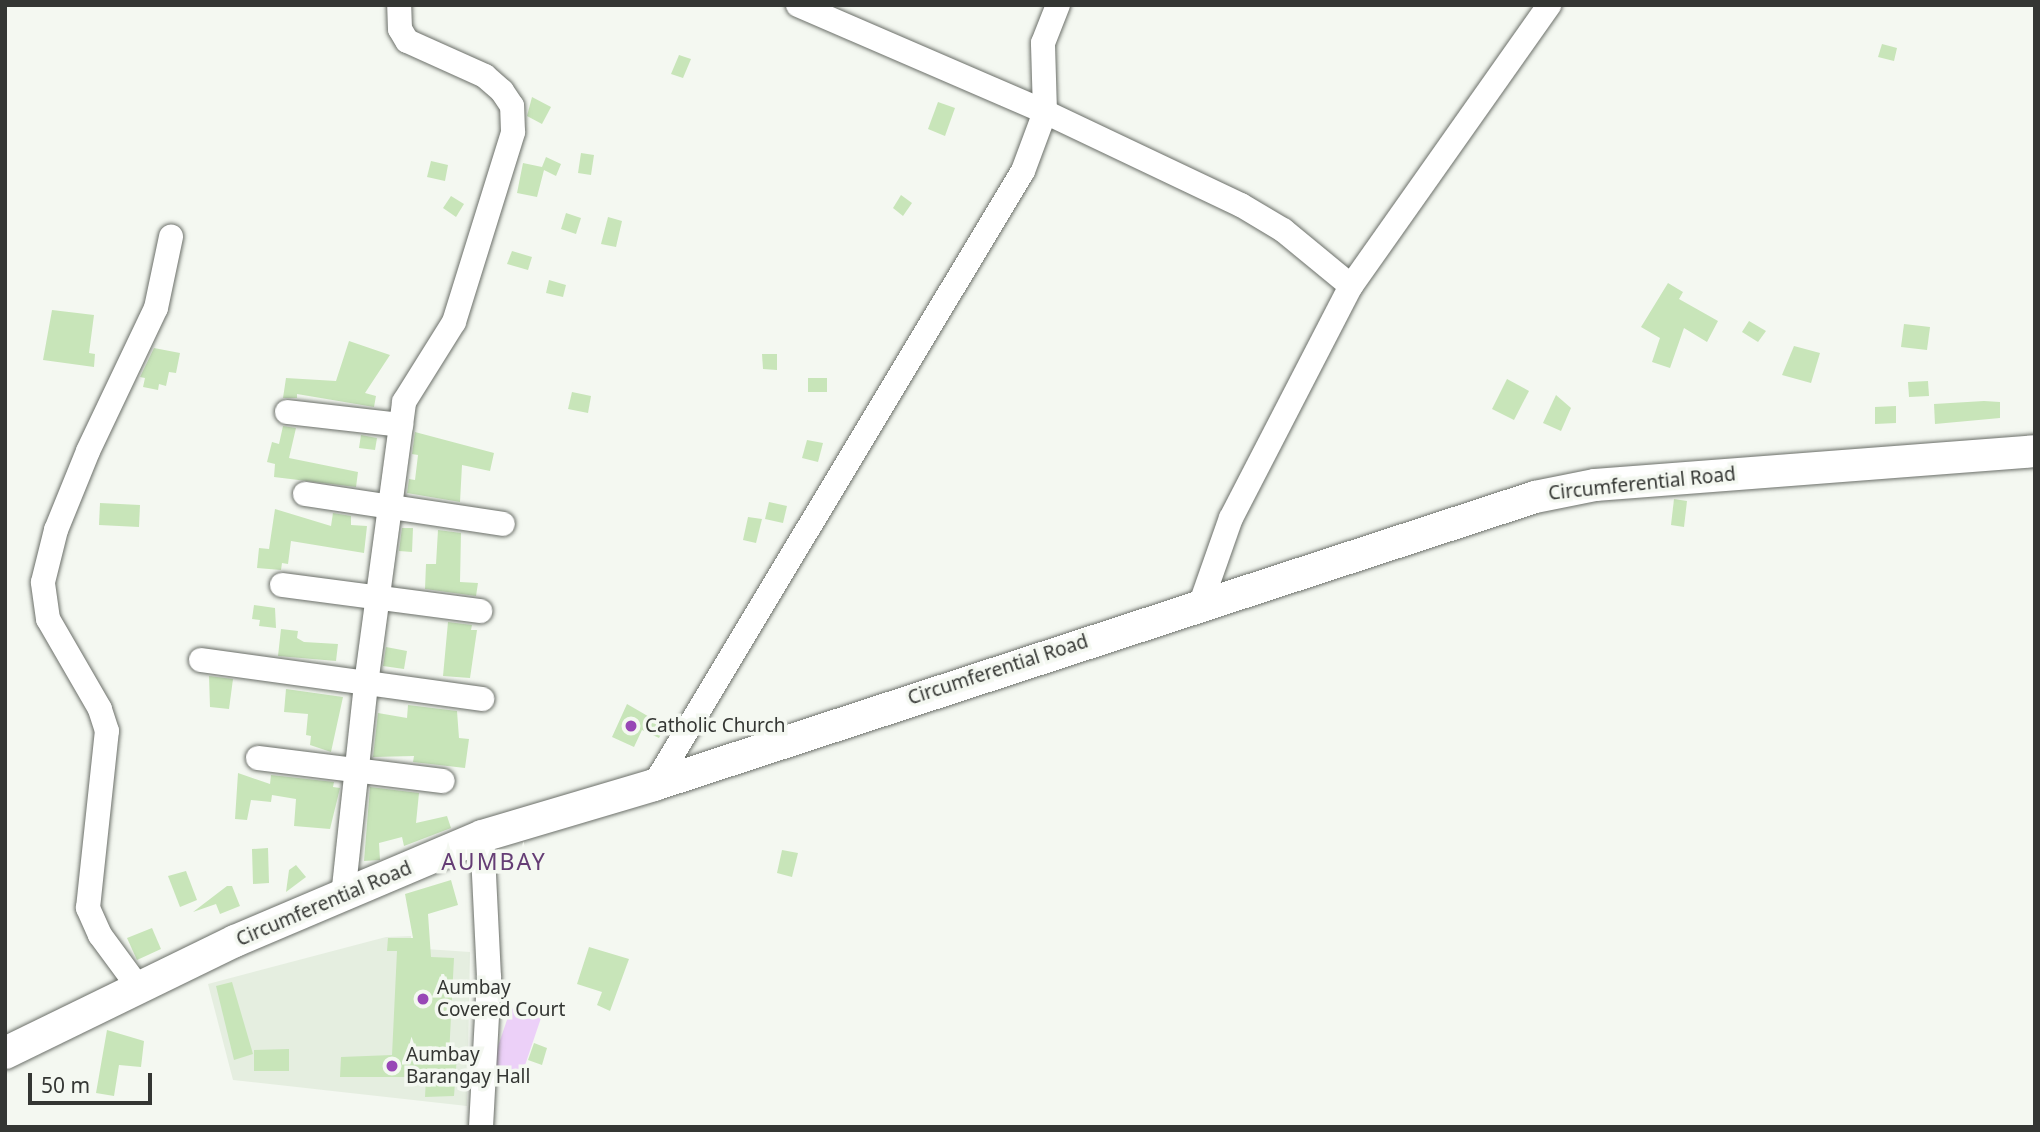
<!DOCTYPE html>
<style>
body{margin:0}
#map{position:relative;width:2040px;height:1132px;overflow:hidden;background:#f4f8f1;font-family:"Noto Sans",sans-serif}
div>[style]{position:absolute}
[style*='--x']{left:calc(var(--x)*1px);top:calc(var(--y)*1px);width:calc(var(--w)*1px);rotate:calc(var(--a)*1deg)}
.built>*{inset:0;background:#e5eee0}
.green>*{inset:0;background:#ecd0f8}
.building>*{inset:0;background:#c8e5b9}
.roads{filter:drop-shadow(0 0 2px #6b6f69) drop-shadow(0 0 2px #6b6f69)}
.minor>*{height:24px;margin:-12px;padding:0 12px;transform-origin:12px;border-radius:12px;background:#fff}
.major>*{height:32px;margin:-16px;padding:0 16px;transform-origin:16px;border-radius:16px;background:#fff}
.dots>*{width:19px;height:19px;translate:-50% -50%;box-sizing:border-box;border:4px solid #f4f8f1;border-radius:50%}
span{translate:-50% -50%;white-space:nowrap;text-align:center;line-height:1.15;-webkit-text-stroke:7px #f4f8f1;paint-order:stroke}
.street-label{font-size:19px;color:#343633}
.poi-label{font-size:19px;color:#343633}
.left{translate:0 -50%;text-align:left}
.quarter-label{font-size:23px;color:#653d75;letter-spacing:2px}
.frame{position:absolute;inset:0;border:7px solid #343633;pointer-events:none}
.scale{position:absolute;left:28px;top:1073px;width:124px;height:32px;box-sizing:border-box;border:4px solid #343633;border-top:0;padding-left:9px;font-size:21px;line-height:24px;white-space:nowrap;color:#343633;-webkit-text-stroke:5px #f4f8f1;paint-order:stroke}
</style>
<div id="map">
<div class="built">
<div style="clip-path:polygon(411px 936px,411px 948px,470px 952px,467px 1106px,233px 1080px,208px 984px,386px 937px)"></div>
</div>
<div class="green">
<div style="clip-path:polygon(511px 1008px,541px 1018px,521px 1077px,491px 1067px)"></div>
</div>
<div class="building">
<div style="clip-path:polygon(1882px 44px,1897px 48px,1894px 61px,1878px 57px)"></div>
<div style="clip-path:polygon(679px 55px,691px 59px,683px 78px,671px 74px)"></div>
<div style="clip-path:polygon(532px 97px,551px 107px,542px 124px,527px 116px)"></div>
<div style="clip-path:polygon(938px 102px,955px 108px,945px 136px,928px 129px)"></div>
<div style="clip-path:polygon(581px 153px,594px 155px,591px 175px,578px 173px)"></div>
<div style="clip-path:polygon(546px 157px,561px 164px,556px 176px,544px 170px,537px 197px,517px 193px,523px 163px,542px 167px)"></div>
<div style="clip-path:polygon(431px 161px,448px 165px,445px 181px,427px 177px)"></div>
<div style="clip-path:polygon(901px 195px,912px 203px,903px 216px,893px 208px)"></div>
<div style="clip-path:polygon(451px 196px,464px 204px,456px 217px,443px 208px)"></div>
<div style="clip-path:polygon(566px 213px,581px 218px,576px 234px,561px 229px)"></div>
<div style="clip-path:polygon(608px 217px,622px 221px,616px 247px,601px 244px)"></div>
<div style="clip-path:polygon(512px 251px,532px 257px,528px 270px,507px 264px)"></div>
<div style="clip-path:polygon(549px 280px,566px 285px,563px 297px,546px 293px)"></div>
<div style="clip-path:polygon(1668px 283px,1683px 292px,1679px 299px,1718px 321px,1707px 342px,1684px 328px,1670px 368px,1652px 362px,1660px 338px,1641px 327px)"></div>
<div style="clip-path:polygon(52px 310px,94px 315px,89px 353px,95px 354px,94px 367px,43px 360px)"></div>
<div style="clip-path:polygon(1749px 321px,1766px 331px,1758px 342px,1742px 332px)"></div>
<div style="clip-path:polygon(1904px 324px,1930px 327px,1927px 350px,1901px 347px)"></div>
<div style="clip-path:polygon(349px 341px,390px 355px,365px 393px,376px 396px,374px 407px,297px 394px,297px 398px,283px 398px,286px 378px,336px 381px)"></div>
<div style="clip-path:polygon(1794px 346px,1820px 353px,1811px 383px,1782px 375px)"></div>
<div style="clip-path:polygon(154px 348px,180px 353px,176px 373px,169px 372px,166px 386px,159px 384px,158px 390px,143px 387px,145px 378px,140px 377px)"></div>
<div style="clip-path:polygon(762px 354px,777px 354px,777px 370px,763px 369px)"></div>
<div style="clip-path:polygon(808px 378px,827px 378px,827px 392px,808px 392px)"></div>
<div style="clip-path:polygon(1507px 379px,1529px 391px,1514px 420px,1492px 409px)"></div>
<div style="clip-path:polygon(1928px 381px,1929px 396px,1909px 397px,1908px 382px)"></div>
<div style="clip-path:polygon(572px 392px,591px 396px,588px 413px,568px 409px)"></div>
<div style="clip-path:polygon(1556px 395px,1571px 408px,1561px 431px,1543px 423px)"></div>
<div style="clip-path:polygon(1984px 401px,2000px 402px,2000px 418px,1935px 424px,1934px 404px)"></div>
<div style="clip-path:polygon(1896px 406px,1896px 423px,1875px 424px,1875px 407px)"></div>
<div style="clip-path:polygon(283px 426px,296px 428px,289px 458px,358px 472px,356px 487px,274px 477px,275px 464px,267px 462px,272px 442px,279px 444px)"></div>
<div style="clip-path:polygon(415px 432px,494px 453px,490px 471px,462px 465px,460px 502px,407px 493px,409px 479px,415px 480px,418px 455px,412px 454px)"></div>
<div style="clip-path:polygon(361px 435px,377px 438px,375px 450px,359px 448px)"></div>
<div style="clip-path:polygon(807px 440px,823px 443px,818px 462px,802px 458px)"></div>
<div style="clip-path:polygon(1674px 499px,1687px 501px,1684px 527px,1671px 525px)"></div>
<div style="clip-path:polygon(769px 502px,787px 506px,783px 523px,765px 519px)"></div>
<div style="clip-path:polygon(100px 503px,140px 505px,139px 527px,99px 525px)"></div>
<div style="clip-path:polygon(275px 509px,331px 526px,333px 513px,351px 516px,351px 525px,367px 526px,364px 553px,291px 541px,288px 564px,282px 563px,281px 570px,257px 568px,259px 548px,269px 549px)"></div>
<div style="clip-path:polygon(748px 517px,762px 519px,756px 543px,743px 540px)"></div>
<div style="clip-path:polygon(402px 528px,413px 528px,412px 552px,399px 551px)"></div>
<div style="clip-path:polygon(438px 530px,461px 533px,460px 582px,478px 583px,476px 596px,425px 589px,426px 564px,436px 564px)"></div>
<div style="clip-path:polygon(254px 605px,275px 608px,276px 628px,259px 626px,260px 620px,252px 619px)"></div>
<div style="clip-path:polygon(448px 622px,472px 625px,471px 630px,477px 630px,470px 678px,443px 676px)"></div>
<div style="clip-path:polygon(281px 629px,298px 631px,297px 638px,304px 642px,338px 644px,336px 661px,278px 656px)"></div>
<div style="clip-path:polygon(386px 647px,407px 651px,404px 669px,383px 666px)"></div>
<div style="clip-path:polygon(209px 676px,233px 679px,229px 709px,210px 707px)"></div>
<div style="clip-path:polygon(286px 689px,343px 697px,331px 752px,310px 745px,311px 736px,306px 735px,308px 714px,284px 712px)"></div>
<div style="clip-path:polygon(627px 704px,665px 726px,659px 738px,642px 730px,634px 747px,612px 737px)"></div>
<div style="clip-path:polygon(408px 705px,457px 711px,459px 738px,469px 739px,465px 768px,413px 762px,414px 756px,373px 757px,378px 713px,407px 718px)"></div>
<div style="clip-path:polygon(238px 773px,270px 784px,271px 775px,334px 782px,333px 787px,340px 788px,330px 829px,294px 826px,296px 799px,272px 795px,271px 802px,251px 800px,247px 820px,235px 819px)"></div>
<div style="clip-path:polygon(370px 787px,419px 793px,416px 823px,447px 816px,451px 828px,404px 846px,402px 837px,379px 843px,380px 860px,364px 861px)"></div>
<div style="clip-path:polygon(268px 848px,269px 883px,253px 884px,252px 849px)"></div>
<div style="clip-path:polygon(782px 850px,798px 853px,792px 877px,777px 873px)"></div>
<div style="clip-path:polygon(296px 865px,306px 877px,286px 892px,289px 870px)"></div>
<div style="clip-path:polygon(186px 871px,197px 900px,180px 907px,168px 876px)"></div>
<div style="clip-path:polygon(451px 880px,458px 905px,428px 914px,431px 957px,454px 958px,449px 1056px,457px 1056px,454px 1096px,425px 1097px,426px 1077px,340px 1077px,341px 1057px,392px 1055px,397px 951px,387px 951px,388px 938px,413px 938px,405px 894px)"></div>
<div style="clip-path:polygon(227px 886px,232px 886px,240px 906px,220px 914px,216px 904px,193px 912px)"></div>
<div style="clip-path:polygon(152px 928px,161px 949px,137px 960px,127px 938px)"></div>
<div style="clip-path:polygon(589px 947px,629px 959px,610px 1011px,597px 1005px,602px 992px,577px 984px)"></div>
<div style="clip-path:polygon(232px 982px,253px 1054px,234px 1060px,216px 986px)"></div>
<div style="clip-path:polygon(107px 1030px,144px 1041px,141px 1067px,119px 1065px,114px 1096px,96px 1093px)"></div>
<div style="clip-path:polygon(534px 1043px,547px 1048px,542px 1065px,528px 1060px)"></div>
<div style="clip-path:polygon(289px 1049px,289px 1071px,254px 1071px,254px 1050px)"></div>
</div>
<div class="roads">
<div class="minor">
<div style="--x:798;--y:5;--w:269;--a:23.4"></div>
<div style="--x:1045;--y:112;--w:217;--a:25.4"></div>
<div style="--x:1241;--y:205;--w:49;--a:30.8"></div>
<div style="--x:1283;--y:230;--w:88;--a:39.5"></div>
<div style="--x:287;--y:412;--w:115;--a:6.5"></div>
<div style="--x:305;--y:494;--w:200;--a:8.6"></div>
<div style="--x:282;--y:585;--w:200;--a:7.5"></div>
<div style="--x:1201;--y:603;--w:90;--a:-70.6"></div>
<div style="--x:1231;--y:518;--w:261;--a:-62.7"></div>
<div style="--x:1351;--y:286;--w:344;--a:-54.8"></div>
<div style="--x:201;--y:660;--w:284;--a:7.9"></div>
<div style="--x:258;--y:758;--w:186;--a:7.1"></div>
<div style="--x:654;--y:785;--w:716;--a:-59"></div>
<div style="--x:1023;--y:171;--w:63;--a:-69.6"></div>
<div style="--x:1045;--y:112;--w:69;--a:-91.7"></div>
<div style="--x:1043;--y:43;--w:41;--a:-68.5"></div>
<div style="--x:343;--y:896;--w:213;--a:-83.8"></div>
<div style="--x:366;--y:684;--w:285;--a:-82.3"></div>
<div style="--x:404;--y:402;--w:94;--a:-58"></div>
<div style="--x:454;--y:322;--w:199;--a:-72.7"></div>
<div style="--x:513;--y:132;--w:26;--a:-92"></div>
<div style="--x:512;--y:106;--w:18;--a:-124"></div>
<div style="--x:502;--y:91;--w:23;--a:-139"></div>
<div style="--x:485;--y:76;--w:85;--a:-155.8"></div>
<div style="--x:407;--y:41;--w:14;--a:-120"></div>
<div style="--x:400;--y:29;--w:24;--a:-92"></div>
<div style="--x:139;--y:988;--w:66;--a:-126.3"></div>
<div style="--x:100;--y:935;--w:30;--a:-114"></div>
<div style="--x:88;--y:908;--w:178;--a:-83.9"></div>
<div style="--x:107;--y:731;--w:23;--a:-108"></div>
<div style="--x:100;--y:709;--w:104;--a:-120"></div>
<div style="--x:48;--y:619;--w:37;--a:-98"></div>
<div style="--x:43;--y:582;--w:54;--a:-76"></div>
<div style="--x:56;--y:530;--w:85;--a:-67.9"></div>
<div style="--x:88;--y:451;--w:158;--a:-64.6"></div>
<div style="--x:156;--y:308;--w:73;--a:-78.1"></div>
<div style="--x:481;--y:1127;--w:150;--a:-86.9"></div>
<div style="--x:489;--y:977;--w:141;--a:-92.8"></div>
</div>
<div class="major">
<div style="--x:5;--y:1053;--w:256;--a:-26"></div>
<div style="--x:235;--y:941;--w:268;--a:-23"></div>
<div style="--x:482;--y:836;--w:179;--a:-16.5"></div>
<div style="--x:654;--y:785;--w:927;--a:-18.1"></div>
<div style="--x:1535;--y:497;--w:61;--a:-11.3"></div>
<div style="--x:1595;--y:485;--w:441;--a:-4.4"></div>
</div>
</div>
<div class="dots">
<div style="left:631px;top:726px;background:#9847b6"></div>
<div style="left:423px;top:999px;background:#9847b6"></div>
<div style="left:392px;top:1066px;background:#9847b6"></div>
</div>
<div class="street-label">
<span style="left:1642px;top:484px;rotate:-6deg">Circumferential Road</span>
<span style="left:998px;top:670px;rotate:-18deg">Circumferential Road</span>
<span style="left:324px;top:904px;rotate:-23deg">Circumferential Road</span>
</div>
<div class="poi-label">
<span class="left" style="left:645px;top:726px">Catholic Church</span>
<span class="left" style="left:437px;top:999px">Aumbay<br>Covered Court</span>
<span class="left" style="left:406px;top:1066px">Aumbay<br>Barangay Hall</span>
</div>
<div class="quarter-label">
<span style="left:494px;top:861px">AUMBAY</span>
</div>
<div class="frame"></div>
<div class="scale">50 m</div>
</div>
